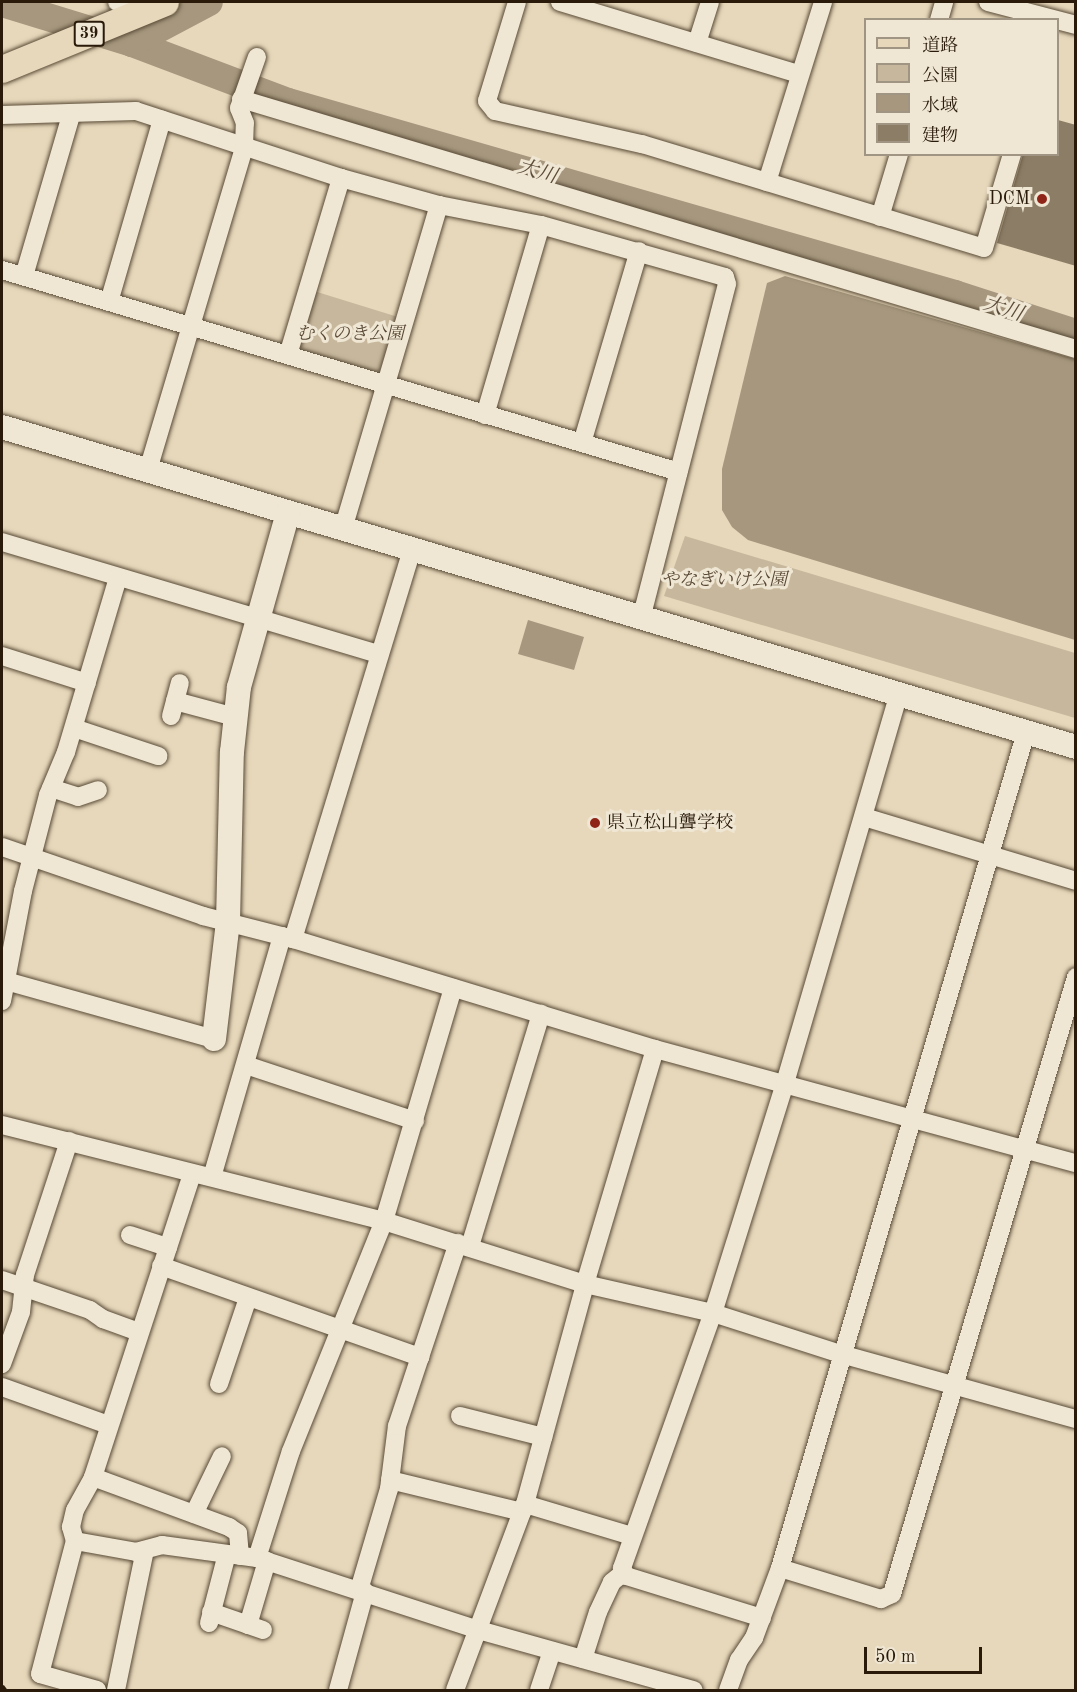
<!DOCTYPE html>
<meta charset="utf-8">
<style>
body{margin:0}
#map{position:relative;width:1077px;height:1692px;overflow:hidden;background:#e7d8bb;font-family:"Old Standard TT","Noto Serif JP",serif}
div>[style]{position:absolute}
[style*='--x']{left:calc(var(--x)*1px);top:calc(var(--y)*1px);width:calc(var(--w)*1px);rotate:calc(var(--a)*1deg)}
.green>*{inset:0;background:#c7b89d}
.water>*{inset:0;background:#a6977e}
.river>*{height:28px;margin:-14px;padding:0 14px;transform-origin:14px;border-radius:14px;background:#a6977e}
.building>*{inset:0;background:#8c7d66}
.roads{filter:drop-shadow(0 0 2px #584a36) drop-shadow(0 0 2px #584a36)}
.street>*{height:18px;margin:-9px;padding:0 9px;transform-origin:9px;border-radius:9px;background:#efe6d3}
.secondary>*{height:24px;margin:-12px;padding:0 12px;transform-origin:12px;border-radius:12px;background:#efe6d3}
.primary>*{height:27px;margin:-13.5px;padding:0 13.5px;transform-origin:13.5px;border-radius:13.5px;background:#e7d8bb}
.rail>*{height:4.5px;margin-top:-2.25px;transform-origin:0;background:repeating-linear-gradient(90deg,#291a09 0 10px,transparent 0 20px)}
.dots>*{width:16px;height:16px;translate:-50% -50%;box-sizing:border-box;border:3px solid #efe6d3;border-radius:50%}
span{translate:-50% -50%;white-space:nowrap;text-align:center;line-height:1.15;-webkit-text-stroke:6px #efe6d3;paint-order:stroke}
.shield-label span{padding:2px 4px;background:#efe6d3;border:2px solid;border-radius:4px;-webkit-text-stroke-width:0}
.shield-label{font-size:16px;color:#291a09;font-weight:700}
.poi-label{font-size:18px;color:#291a09}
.right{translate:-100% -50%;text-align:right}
.left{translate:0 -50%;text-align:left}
.park-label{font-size:18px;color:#584935;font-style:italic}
.water-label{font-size:20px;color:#5b4c38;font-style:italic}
.frame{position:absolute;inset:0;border:3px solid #291a09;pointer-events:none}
.legend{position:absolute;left:864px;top:18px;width:195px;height:138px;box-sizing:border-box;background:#efe6d3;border:2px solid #a09482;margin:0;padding:8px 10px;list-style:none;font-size:18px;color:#291a09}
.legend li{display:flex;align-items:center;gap:12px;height:30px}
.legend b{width:30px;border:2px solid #a09482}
.scale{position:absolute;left:864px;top:1647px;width:118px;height:27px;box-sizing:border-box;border:3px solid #291a09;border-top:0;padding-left:8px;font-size:18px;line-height:21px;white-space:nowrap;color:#291a09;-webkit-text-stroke:4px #efe6d3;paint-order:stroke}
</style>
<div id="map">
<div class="green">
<div style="clip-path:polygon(314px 291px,398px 317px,380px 370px,372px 374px,304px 353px,298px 342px)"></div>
<div style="clip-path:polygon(685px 536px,1075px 653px,1075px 718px,664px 596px)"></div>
</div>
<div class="water">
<div style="clip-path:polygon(785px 276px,1075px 359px,1075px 640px,748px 540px,732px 527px,722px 510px,722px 469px,767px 283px)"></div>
<div style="clip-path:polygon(528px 620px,584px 637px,574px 670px,518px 654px)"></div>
</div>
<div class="river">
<div style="--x:2;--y:3;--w:136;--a:17.1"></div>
<div style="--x:132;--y:43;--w:167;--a:20.7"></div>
<div style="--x:288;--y:102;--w:694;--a:16.06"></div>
<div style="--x:955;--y:294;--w:127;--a:17.9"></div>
<div style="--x:132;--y:43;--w:87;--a:-28"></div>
</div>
<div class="building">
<div style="clip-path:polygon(1058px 120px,1076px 125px,1076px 266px,997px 243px,1023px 154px,1058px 154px)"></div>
</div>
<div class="roads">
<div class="street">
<div style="--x:117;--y:2;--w:31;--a:13"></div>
<div style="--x:517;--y:2;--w:103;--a:106.9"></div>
<div style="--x:487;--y:101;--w:13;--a:51"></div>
<div style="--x:495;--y:111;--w:151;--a:12.7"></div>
<div style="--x:642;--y:144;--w:357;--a:16.9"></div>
<div style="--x:984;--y:248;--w:98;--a:-73.4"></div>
<div style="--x:560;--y:2;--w:250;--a:16.8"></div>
<div style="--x:988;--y:2;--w:91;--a:14.6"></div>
<div style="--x:939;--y:20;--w:19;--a:-74"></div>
<div style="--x:697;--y:43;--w:43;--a:-72.4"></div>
<div style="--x:241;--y:99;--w:872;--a:16.67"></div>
<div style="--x:2;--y:115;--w:134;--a:-1.7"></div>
<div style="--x:136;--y:111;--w:216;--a:18.1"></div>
<div style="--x:341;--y:178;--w:102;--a:15.4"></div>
<div style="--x:439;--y:205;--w:104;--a:11.1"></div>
<div style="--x:541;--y:225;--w:191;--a:15.8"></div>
<div style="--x:725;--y:277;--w:7;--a:74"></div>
<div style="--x:727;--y:284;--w:345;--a:104.4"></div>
<div style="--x:767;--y:182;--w:189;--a:-72.7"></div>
<div style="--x:880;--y:217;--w:66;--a:-73.2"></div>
<div style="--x:2;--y:270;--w:706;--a:16.61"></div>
<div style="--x:24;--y:276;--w:168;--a:-73.7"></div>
<div style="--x:109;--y:302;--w:190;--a:-73.8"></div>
<div style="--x:288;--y:355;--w:185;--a:-73.3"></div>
<div style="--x:485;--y:415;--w:198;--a:-73.6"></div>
<div style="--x:582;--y:443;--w:200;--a:-73.5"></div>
<div style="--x:148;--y:470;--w:337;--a:-73.4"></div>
<div style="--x:244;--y:147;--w:24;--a:-88"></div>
<div style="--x:245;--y:123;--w:16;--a:-112"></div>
<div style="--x:239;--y:108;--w:54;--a:-70.6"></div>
<div style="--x:343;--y:529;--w:338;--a:-73.5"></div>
<div style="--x:2;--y:542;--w:392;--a:16.6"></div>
<div style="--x:2;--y:656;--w:89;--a:17.6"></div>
<div style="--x:175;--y:701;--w:62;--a:14.9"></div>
<div style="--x:171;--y:716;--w:34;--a:-75"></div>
<div style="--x:74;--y:728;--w:89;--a:18.4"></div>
<div style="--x:51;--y:788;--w:28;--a:18"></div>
<div style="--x:78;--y:797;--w:21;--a:-19"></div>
<div style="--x:864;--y:817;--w:221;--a:16.8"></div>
<div style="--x:2;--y:847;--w:213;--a:18.9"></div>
<div style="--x:203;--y:916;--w:93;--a:14.3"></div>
<div style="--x:293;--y:939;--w:378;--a:16.9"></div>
<div style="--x:655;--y:1049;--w:436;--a:15.2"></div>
<div style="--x:293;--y:939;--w:408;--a:-73"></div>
<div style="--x:6;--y:981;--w:216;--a:15.6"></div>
<div style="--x:2;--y:1001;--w:112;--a:-79.2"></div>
<div style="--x:23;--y:891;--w:99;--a:-75.4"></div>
<div style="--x:48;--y:795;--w:47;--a:-67.3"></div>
<div style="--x:66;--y:752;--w:182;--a:-73.4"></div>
<div style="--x:246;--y:1065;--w:178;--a:18.3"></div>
<div style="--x:2;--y:1125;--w:394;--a:14.1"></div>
<div style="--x:384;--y:1221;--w:211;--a:17.4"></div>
<div style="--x:585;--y:1284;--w:131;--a:12.8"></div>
<div style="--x:713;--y:1313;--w:134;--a:17.8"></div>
<div style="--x:841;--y:1354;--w:244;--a:15.5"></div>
<div style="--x:212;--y:1177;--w:251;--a:-73.8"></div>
<div style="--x:130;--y:1235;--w:40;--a:18"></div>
<div style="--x:470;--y:1246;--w:243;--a:-73"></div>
<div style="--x:161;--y:1266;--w:275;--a:19.4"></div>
<div style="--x:2;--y:1280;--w:93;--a:18.8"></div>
<div style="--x:90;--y:1310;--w:16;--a:35"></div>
<div style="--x:103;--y:1319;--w:38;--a:20"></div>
<div style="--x:2;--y:1364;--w:55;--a:-69.9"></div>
<div style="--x:21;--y:1312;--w:37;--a:-84"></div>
<div style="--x:25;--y:1275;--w:141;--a:-71.8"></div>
<div style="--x:219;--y:1384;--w:91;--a:-71.4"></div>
<div style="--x:2;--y:1387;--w:113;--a:19.7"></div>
<div style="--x:460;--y:1416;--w:86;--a:14.2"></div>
<div style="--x:93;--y:1477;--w:145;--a:20.2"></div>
<div style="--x:229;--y:1527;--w:11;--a:34"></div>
<div style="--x:238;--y:1533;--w:23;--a:85"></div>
<div style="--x:390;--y:1480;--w:136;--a:13.6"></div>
<div style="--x:525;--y:1504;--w:112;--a:16.7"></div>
<div style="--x:194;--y:1514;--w:64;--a:-64.2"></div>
<div style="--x:75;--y:1541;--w:62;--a:10.2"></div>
<div style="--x:136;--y:1552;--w:27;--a:-15"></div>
<div style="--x:162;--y:1545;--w:96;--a:7.8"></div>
<div style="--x:257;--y:1558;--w:229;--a:18"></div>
<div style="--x:475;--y:1629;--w:227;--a:15.6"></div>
<div style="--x:257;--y:1558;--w:112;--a:-72.4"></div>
<div style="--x:291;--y:1451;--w:248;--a:-68"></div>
<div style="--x:384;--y:1221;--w:243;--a:-73.5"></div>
<div style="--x:780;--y:1568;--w:106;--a:17.1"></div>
<div style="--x:881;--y:1599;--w:12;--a:-24"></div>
<div style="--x:892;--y:1594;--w:644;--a:-73.39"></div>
<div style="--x:359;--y:1590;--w:105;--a:-73.5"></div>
<div style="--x:389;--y:1489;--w:64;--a:-82.8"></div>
<div style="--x:397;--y:1426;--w:193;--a:-71.6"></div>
<div style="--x:211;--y:1612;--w:55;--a:19.1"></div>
<div style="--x:762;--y:1618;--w:142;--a:-162.8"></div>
<div style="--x:626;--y:1576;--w:9;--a:-117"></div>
<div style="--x:622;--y:1568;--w:271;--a:-70.4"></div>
<div style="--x:713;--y:1313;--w:241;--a:-72.6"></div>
<div style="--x:785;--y:1083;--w:405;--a:-73.7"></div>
<div style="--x:209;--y:1623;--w:71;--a:-75.4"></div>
<div style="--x:248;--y:1625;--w:67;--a:-73.5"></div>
<div style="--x:583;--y:1659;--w:49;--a:-72.3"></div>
<div style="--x:598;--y:1612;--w:33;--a:-65"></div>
<div style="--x:612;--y:1582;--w:14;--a:-39"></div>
<div style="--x:97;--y:1690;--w:59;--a:-164.3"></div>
<div style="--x:40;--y:1674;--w:138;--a:-75.3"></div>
<div style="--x:75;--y:1541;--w:15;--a:-106"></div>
<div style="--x:71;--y:1527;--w:17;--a:-77"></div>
<div style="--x:75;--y:1510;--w:38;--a:-61"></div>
<div style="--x:93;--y:1477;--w:319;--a:-71.9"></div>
<div style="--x:116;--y:1690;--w:143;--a:-78.3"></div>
<div style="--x:338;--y:1690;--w:102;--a:-74.6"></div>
<div style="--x:455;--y:1690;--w:199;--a:-69.4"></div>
<div style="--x:525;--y:1504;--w:228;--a:-74.7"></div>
<div style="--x:585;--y:1284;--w:245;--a:-73.4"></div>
<div style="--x:539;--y:1690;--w:41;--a:-71.6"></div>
<div style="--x:728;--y:1690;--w:32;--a:-70"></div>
<div style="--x:739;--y:1660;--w:27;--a:-56"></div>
<div style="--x:754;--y:1638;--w:75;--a:-69.6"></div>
<div style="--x:780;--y:1568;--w:871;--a:-73.6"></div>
</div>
<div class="secondary">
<div style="--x:2;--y:427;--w:1121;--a:16.59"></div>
<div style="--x:214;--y:1039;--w:118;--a:-83.2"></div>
<div style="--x:228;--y:922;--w:170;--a:-88.7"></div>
<div style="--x:232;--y:752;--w:65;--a:-83.9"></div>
<div style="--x:239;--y:687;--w:181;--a:-74.3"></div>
</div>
<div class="primary">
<div style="--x:2;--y:69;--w:176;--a:-22.3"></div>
</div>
</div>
<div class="rail">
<div style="--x:2;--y:1686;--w:5;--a:53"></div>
</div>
<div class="dots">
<div style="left:1042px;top:199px;background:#8f2418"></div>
<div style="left:595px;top:823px;background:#8f2418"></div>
</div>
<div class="shield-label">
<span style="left:89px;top:34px">39</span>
</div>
<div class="poi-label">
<span class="right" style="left:1030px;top:199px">DCM</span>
<span class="left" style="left:607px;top:823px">県立松山聾学校</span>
</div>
<div class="park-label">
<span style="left:350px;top:334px">むくのき公園</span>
<span style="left:724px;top:580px">やなぎいけ公園</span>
</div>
<div class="water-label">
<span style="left:537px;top:173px;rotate:16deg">大川</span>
<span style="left:1003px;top:310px;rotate:18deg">大川</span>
</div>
<div class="frame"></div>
<ul class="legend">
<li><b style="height:8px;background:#e7d8bb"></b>道路</li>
<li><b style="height:16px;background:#c7b89d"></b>公園</li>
<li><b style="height:16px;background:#a6977e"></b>水域</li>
<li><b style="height:16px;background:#8c7d66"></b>建物</li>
</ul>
<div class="scale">50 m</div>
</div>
